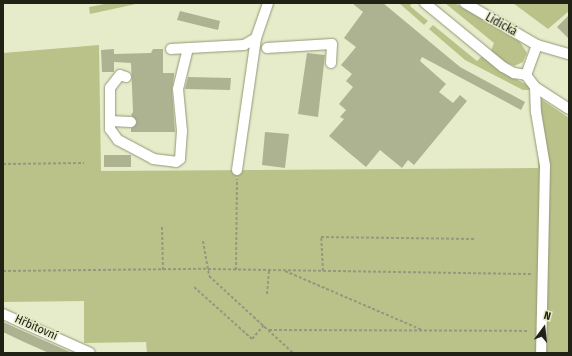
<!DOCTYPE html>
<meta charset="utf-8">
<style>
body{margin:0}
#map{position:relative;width:572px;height:356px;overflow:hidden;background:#e6ebc9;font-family:"Fira Sans Condensed",sans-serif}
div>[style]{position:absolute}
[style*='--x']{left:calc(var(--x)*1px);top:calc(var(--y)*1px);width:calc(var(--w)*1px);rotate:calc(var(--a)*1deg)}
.green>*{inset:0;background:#bac289}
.building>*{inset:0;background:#adb391}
.path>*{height:2px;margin-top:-1px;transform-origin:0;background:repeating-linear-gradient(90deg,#95987f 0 3px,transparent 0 5px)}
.roads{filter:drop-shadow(0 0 1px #939878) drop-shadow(0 0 1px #939878)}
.minor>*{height:10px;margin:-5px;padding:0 5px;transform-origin:5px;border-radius:5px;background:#fff}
span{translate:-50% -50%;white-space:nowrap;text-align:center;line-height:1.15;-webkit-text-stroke:3px #e6ebc9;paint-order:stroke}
.street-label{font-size:12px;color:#212216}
.frame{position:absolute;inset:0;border:4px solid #212216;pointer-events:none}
.north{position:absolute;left:524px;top:308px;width:40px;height:40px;-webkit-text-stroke:3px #e6ebc9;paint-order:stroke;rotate:15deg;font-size:11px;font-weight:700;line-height:16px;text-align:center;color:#212216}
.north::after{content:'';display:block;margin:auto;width:14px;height:18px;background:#212216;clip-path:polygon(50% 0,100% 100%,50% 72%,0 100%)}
</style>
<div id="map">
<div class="green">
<div style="clip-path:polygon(110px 3px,135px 3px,136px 4px,90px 14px,89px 7px)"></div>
<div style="clip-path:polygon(399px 3px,412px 3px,410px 6px,428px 21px,424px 25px)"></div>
<div style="clip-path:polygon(445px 3px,455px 3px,520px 42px,527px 53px,523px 62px,514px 66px,505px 62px,491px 51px,494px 43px)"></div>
<div style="clip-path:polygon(513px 3px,569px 3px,569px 11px,548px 29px)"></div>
<div style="clip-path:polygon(433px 25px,477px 61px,482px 56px,501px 71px,531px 87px,530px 90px,523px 90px,465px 60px,429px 29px)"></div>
<div style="clip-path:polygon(99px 45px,101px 171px,538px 168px,541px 99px,569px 118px,569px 353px,147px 353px,146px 342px,84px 343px,84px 301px,3px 302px,3px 53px)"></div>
</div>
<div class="building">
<div style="clip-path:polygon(352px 3px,383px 3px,460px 67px,525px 102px,521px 110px,422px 57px,420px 61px,446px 84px,439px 92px,453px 103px,460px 95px,467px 101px,414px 165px,408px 160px,402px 168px,380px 150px,366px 167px,329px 136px,344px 119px,340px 117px,346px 110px,339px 104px,353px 87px,346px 81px,352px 74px,341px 65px,356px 47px,344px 38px,363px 12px)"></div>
<div style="clip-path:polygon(180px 11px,220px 21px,218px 30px,177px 20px)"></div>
<div style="clip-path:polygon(569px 15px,569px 39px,557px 27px)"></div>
<div style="clip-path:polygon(114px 49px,114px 54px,151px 53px,153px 49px,163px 49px,163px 73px,174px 73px,174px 76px,172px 90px,175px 132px,131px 132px,131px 128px,137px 122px,131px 115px,133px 112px,131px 63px,114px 62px,114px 72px,102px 72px,101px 50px)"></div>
<div style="clip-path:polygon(307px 53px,325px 55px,318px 117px,298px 114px)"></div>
<div style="clip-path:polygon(188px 77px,231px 78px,230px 90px,185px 89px)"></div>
<div style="clip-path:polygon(265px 132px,289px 134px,285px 168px,262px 165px)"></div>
<div style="clip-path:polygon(104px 155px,131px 155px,131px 167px,104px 167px)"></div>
<div style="clip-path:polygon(3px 322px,43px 340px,72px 353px,49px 353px,24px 342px,3px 332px)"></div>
</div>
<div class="path">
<div style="--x:3;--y:164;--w:81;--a:-0.7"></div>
<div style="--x:162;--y:227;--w:43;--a:88.7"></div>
<div style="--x:203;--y:241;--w:36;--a:80"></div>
<div style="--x:209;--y:276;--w:114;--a:42.5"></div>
<div style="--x:236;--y:270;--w:91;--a:-89.4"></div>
<div style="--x:3;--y:271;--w:205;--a:-0.6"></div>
<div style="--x:208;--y:269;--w:323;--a:0.9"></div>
<div style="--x:285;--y:271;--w:149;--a:23.3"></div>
<div style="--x:323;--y:271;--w:34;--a:-93"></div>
<div style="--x:321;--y:237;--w:155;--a:0.7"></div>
<div style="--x:194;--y:287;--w:78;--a:41.9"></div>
<div style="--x:252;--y:339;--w:18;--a:-49"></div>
<div style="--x:267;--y:294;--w:24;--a:-85"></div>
<div style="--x:269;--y:330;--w:258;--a:0.2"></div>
</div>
<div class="roads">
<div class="minor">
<div style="--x:425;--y:3;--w:101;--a:39.4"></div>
<div style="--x:503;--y:67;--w:13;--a:29"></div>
<div style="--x:514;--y:73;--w:12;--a:9"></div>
<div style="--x:465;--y:3;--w:83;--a:30.3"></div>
<div style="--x:537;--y:45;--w:33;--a:16"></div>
<div style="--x:537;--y:45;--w:32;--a:110"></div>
<div style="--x:526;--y:75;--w:15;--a:53"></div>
<div style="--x:535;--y:87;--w:40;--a:32.9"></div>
<div style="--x:267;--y:48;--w:65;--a:-3.5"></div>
<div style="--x:332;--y:44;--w:19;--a:93"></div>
<div style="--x:171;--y:49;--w:73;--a:-3.1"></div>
<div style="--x:244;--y:45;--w:14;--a:-30"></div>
<div style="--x:256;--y:38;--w:37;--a:-71"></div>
<div style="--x:126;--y:77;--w:6;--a:-162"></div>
<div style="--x:120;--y:75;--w:16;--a:128"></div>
<div style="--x:110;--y:88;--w:41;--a:90"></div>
<div style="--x:110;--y:129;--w:14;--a:54"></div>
<div style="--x:118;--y:140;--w:40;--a:28"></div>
<div style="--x:153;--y:159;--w:23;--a:7"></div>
<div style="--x:176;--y:162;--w:5;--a:-37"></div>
<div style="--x:180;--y:159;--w:28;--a:-86"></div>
<div style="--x:182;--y:131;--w:42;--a:-95.4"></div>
<div style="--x:178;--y:89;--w:42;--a:-76.3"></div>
<div style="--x:535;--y:87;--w:25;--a:88"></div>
<div style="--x:536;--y:112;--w:55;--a:80.5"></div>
<div style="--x:545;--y:166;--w:187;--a:91.2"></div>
<div style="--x:110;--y:121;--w:21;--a:3"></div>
<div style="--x:237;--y:170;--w:133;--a:-81.8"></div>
<div style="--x:3;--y:314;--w:95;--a:24.1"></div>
</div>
</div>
<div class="street-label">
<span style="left:501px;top:25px;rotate:29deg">Lidická</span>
<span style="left:36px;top:328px;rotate:24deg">Hřbitovní</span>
</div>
<div class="frame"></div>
<div class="north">N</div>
</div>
